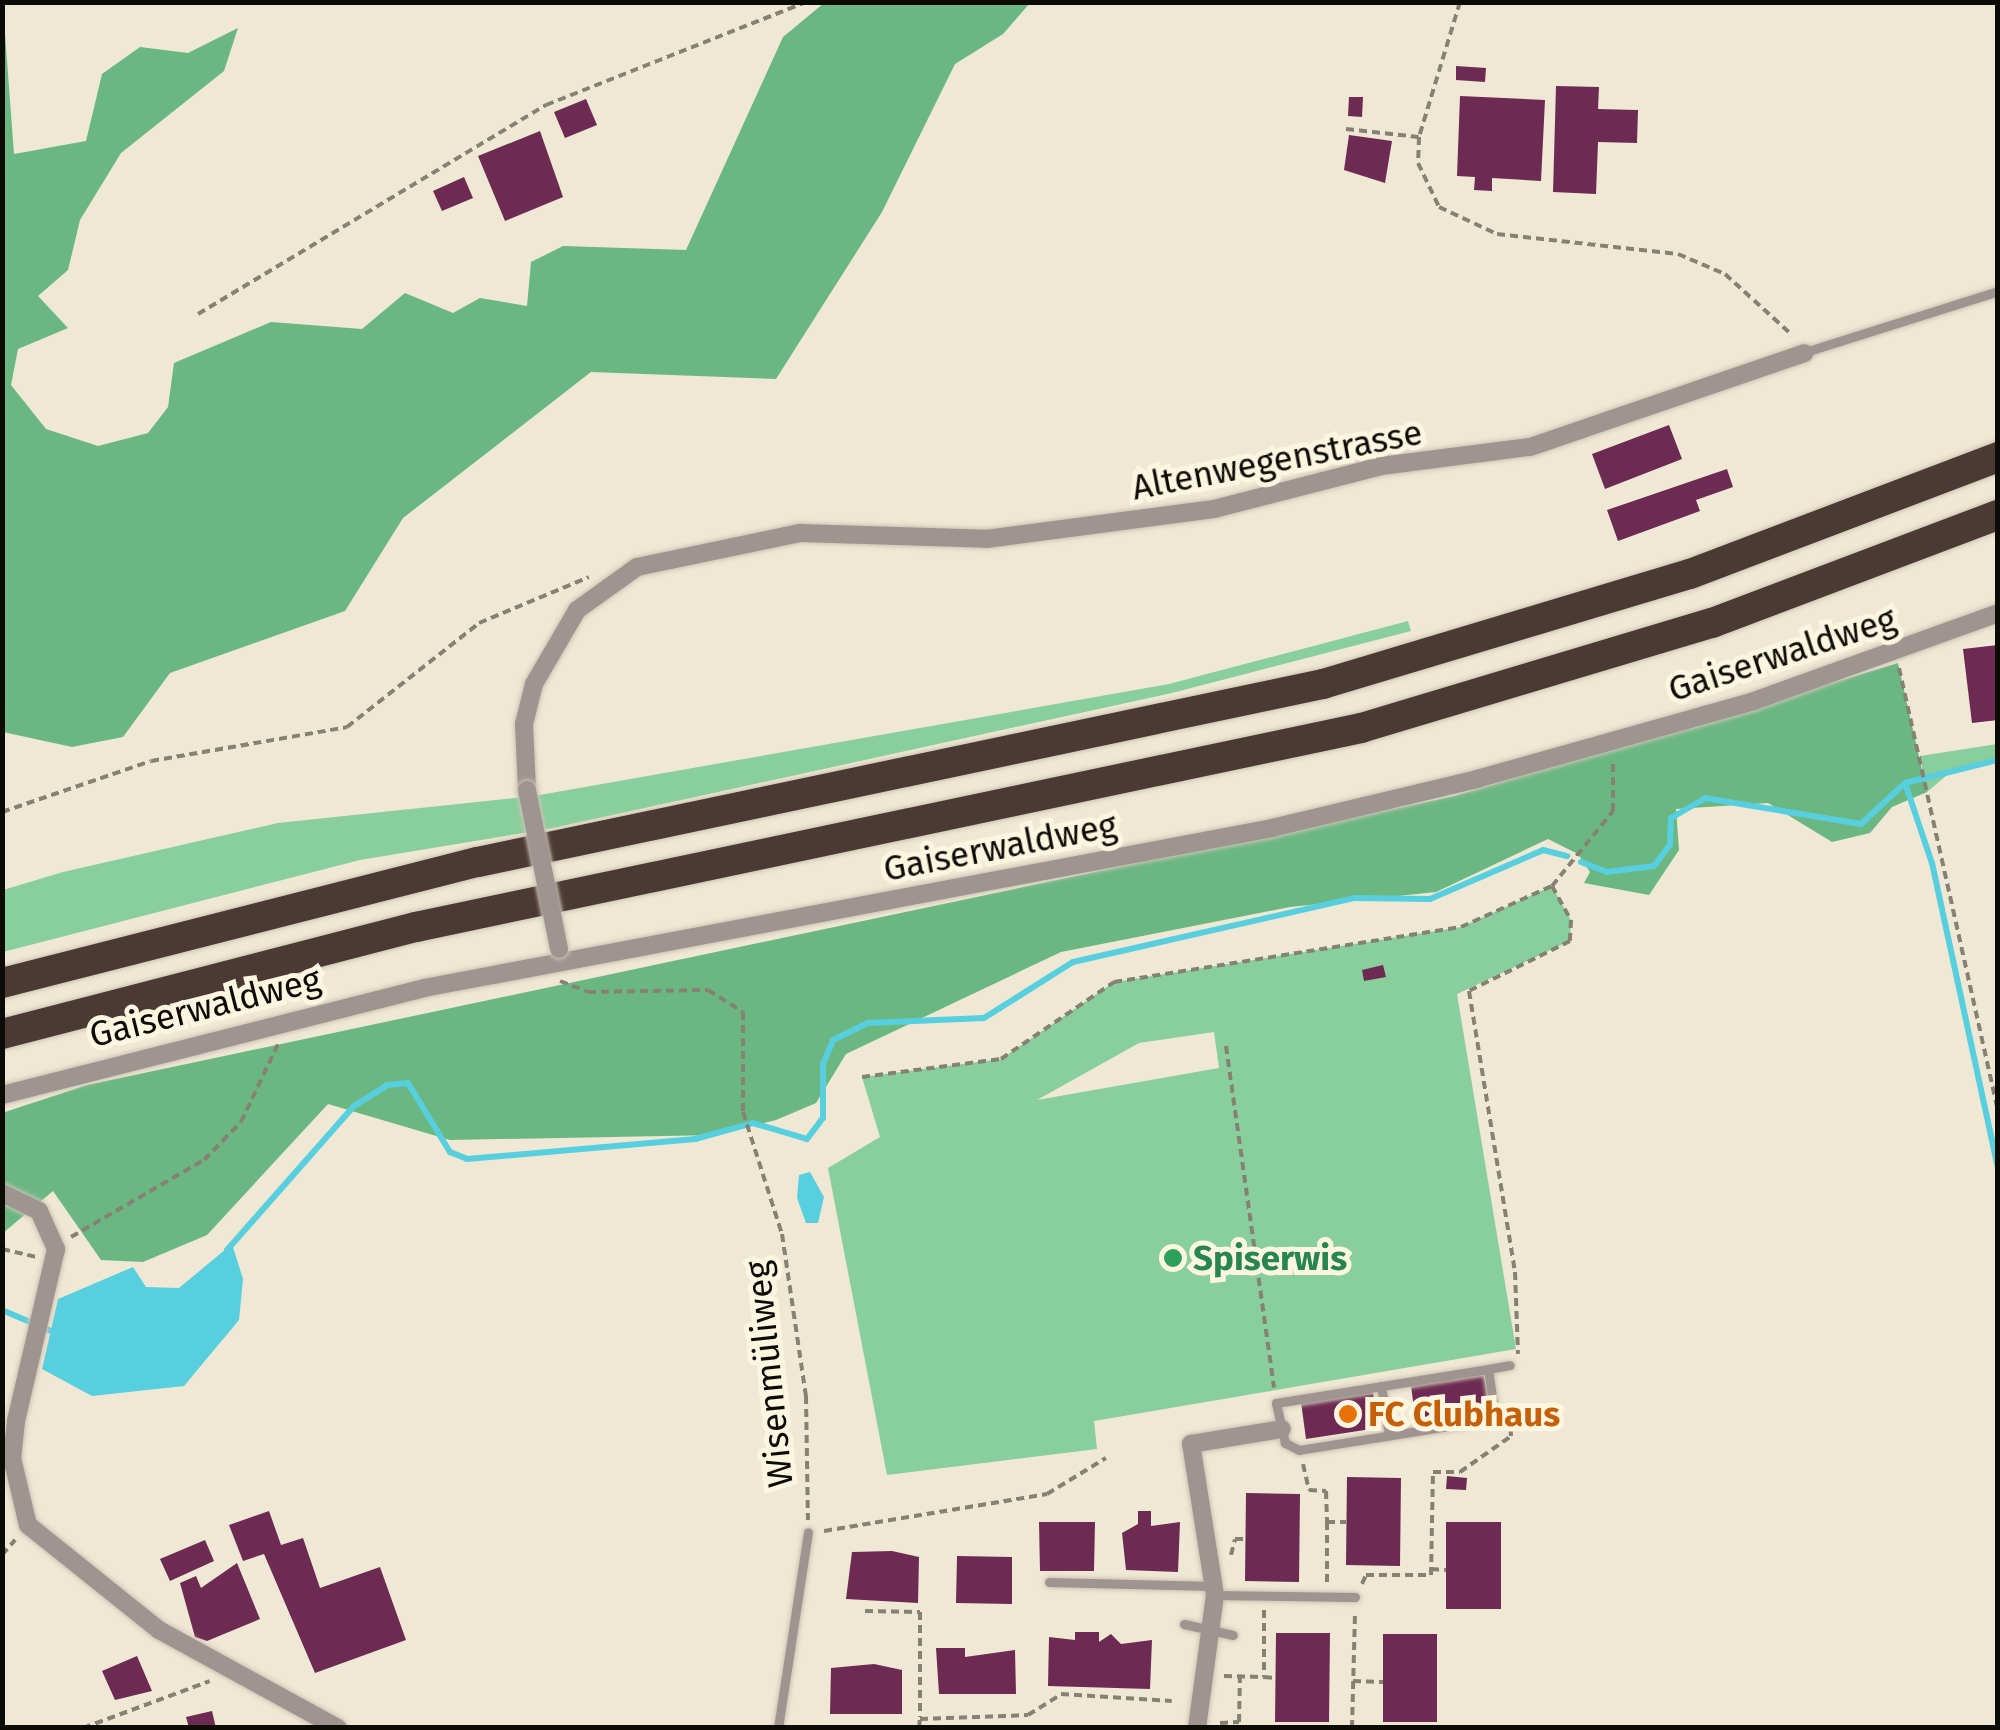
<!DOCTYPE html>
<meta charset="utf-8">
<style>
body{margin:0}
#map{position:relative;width:2000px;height:1730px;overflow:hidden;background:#efe8d4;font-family:"Fira Sans",sans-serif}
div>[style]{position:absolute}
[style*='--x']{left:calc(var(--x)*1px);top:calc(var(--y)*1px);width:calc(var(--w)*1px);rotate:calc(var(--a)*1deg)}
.green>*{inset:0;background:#89cf9d}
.forest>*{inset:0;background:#6bb782}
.water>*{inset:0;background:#57cfdf}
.stream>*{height:6px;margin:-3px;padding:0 3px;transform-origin:3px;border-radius:3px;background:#57cfdf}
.building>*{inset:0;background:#6d2a52}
.path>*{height:4px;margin-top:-2px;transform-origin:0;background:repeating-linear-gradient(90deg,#858173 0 8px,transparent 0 13px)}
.roads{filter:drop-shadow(0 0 2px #cbc5b3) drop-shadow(0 0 2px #cbc5b3)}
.lane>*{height:9px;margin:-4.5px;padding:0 4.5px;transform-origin:4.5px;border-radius:4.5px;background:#9e9591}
.street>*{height:18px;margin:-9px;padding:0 9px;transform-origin:9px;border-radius:9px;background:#9e9591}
.highway>*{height:30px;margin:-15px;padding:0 15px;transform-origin:15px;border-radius:15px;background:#4b3933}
.bridges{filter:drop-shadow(0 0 2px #cbc5b3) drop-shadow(0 0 2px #cbc5b3)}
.street-bridge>*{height:18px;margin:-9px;padding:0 9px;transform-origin:9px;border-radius:9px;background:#9e9591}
.dots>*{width:28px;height:28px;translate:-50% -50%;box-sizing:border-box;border:5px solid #fcf6e1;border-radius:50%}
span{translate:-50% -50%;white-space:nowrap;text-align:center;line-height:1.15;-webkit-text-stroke:10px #fcf6e1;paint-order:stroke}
.street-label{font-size:35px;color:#0d0b05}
.leisure-label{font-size:35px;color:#27864d;font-weight:700}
.left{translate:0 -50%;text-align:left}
.food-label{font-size:35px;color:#c56008;font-weight:700}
.frame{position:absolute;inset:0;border:5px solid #0d0b05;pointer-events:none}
</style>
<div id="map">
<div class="green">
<div style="clip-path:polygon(1408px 621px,1411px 631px,1172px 693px,553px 828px,360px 860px,3px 952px,3px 890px,63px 872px,278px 823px,534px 796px,1169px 684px)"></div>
<div style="clip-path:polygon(1997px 744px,1997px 763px,1953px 770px,1927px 792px,1920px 756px)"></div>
<div style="clip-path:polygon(evenodd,1552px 886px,1571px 920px,1570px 941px,1457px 994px,1516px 1349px,1094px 1421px,1097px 1449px,887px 1475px,828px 1168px,880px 1137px,862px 1077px,1001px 1059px,1114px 982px,1461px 927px,1552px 886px,1214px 1032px,1219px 1068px,1037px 1100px,1139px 1043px,1214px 1032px)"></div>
</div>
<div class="forest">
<div style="clip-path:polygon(824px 3px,1030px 3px,1003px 34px,955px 64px,882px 212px,776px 379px,591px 372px,403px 518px,345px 611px,170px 673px,123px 737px,72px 747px,3px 732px,3px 7px,14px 154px,86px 141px,102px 74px,140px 47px,188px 53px,238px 28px,224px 71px,121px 153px,80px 220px,68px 270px,38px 296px,68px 328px,18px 349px,11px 385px,46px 429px,98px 446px,148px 433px,168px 407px,174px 363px,271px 322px,362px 329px,405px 293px,453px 313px,480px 298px,527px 306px,531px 262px,563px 246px,686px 250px,783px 37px)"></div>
<div style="clip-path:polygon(1898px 663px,1927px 792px,1892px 807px,1870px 833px,1832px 842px,1768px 803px,1676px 809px,1679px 850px,1649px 895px,1584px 883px,1590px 872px,1578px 854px,1548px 839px,1436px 892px,1290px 907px,1061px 952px,846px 1054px,816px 1103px,776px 1120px,716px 1135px,450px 1140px,328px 1104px,207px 1235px,143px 1262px,101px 1260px,53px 1191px,3px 1233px,2px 1113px,87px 1085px,1454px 796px)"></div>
</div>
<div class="water">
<div style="clip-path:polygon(810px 1172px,824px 1197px,818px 1223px,806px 1223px,797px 1198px,799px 1175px)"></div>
<div style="clip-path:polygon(232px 1244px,243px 1279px,239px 1320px,184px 1386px,92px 1396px,42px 1369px,58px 1299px,133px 1267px,146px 1287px,179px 1288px)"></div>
</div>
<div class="stream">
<div style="--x:1905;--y:783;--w:84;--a:71.4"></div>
<div style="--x:1932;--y:863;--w:311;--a:77.8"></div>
<div style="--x:1581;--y:862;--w:28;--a:21"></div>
<div style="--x:1607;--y:872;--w:47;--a:-7.3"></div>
<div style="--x:1654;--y:866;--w:26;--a:-53"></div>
<div style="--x:1670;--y:845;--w:27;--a:-88"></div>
<div style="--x:1671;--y:818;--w:39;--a:-30"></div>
<div style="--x:1705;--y:798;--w:158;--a:9.5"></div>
<div style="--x:1861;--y:824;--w:60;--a:-43"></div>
<div style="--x:1905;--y:783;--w:96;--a:-13.9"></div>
<div style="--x:227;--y:1250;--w:192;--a:-48.6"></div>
<div style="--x:354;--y:1106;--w:39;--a:-32"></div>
<div style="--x:387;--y:1085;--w:21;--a:-5"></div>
<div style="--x:408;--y:1083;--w:81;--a:58.7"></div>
<div style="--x:450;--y:1152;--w:18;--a:22"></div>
<div style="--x:467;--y:1159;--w:229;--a:-5"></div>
<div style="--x:695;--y:1139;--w:60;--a:-15.4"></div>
<div style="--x:753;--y:1123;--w:56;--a:16.5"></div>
<div style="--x:807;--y:1139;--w:26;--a:-53"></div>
<div style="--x:823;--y:1118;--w:54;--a:-90"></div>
<div style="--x:823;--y:1064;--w:26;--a:-67"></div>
<div style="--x:833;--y:1040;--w:39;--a:-26"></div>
<div style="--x:868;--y:1023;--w:116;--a:-2.5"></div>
<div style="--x:984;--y:1018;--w:105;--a:-32.2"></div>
<div style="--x:1073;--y:962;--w:288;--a:-12.8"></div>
<div style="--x:1354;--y:898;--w:76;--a:0.8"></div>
<div style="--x:1430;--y:899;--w:123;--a:-23.4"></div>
<div style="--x:1543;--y:850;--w:25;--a:14"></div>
<div style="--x:2;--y:1310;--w:59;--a:23.1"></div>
</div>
<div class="building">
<div style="clip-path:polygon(1456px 66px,1486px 68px,1485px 82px,1456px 80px)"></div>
<div style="clip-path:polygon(1556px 86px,1599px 87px,1598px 109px,1638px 110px,1637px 143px,1598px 142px,1596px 194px,1553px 192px)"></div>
<div style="clip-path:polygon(1460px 96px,1545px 100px,1541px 181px,1492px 178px,1492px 191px,1474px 190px,1475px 177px,1457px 176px)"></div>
<div style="clip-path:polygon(1349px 97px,1363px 97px,1362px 117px,1348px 116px)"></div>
<div style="clip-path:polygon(586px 99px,597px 125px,565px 138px,554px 112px)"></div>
<div style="clip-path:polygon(540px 131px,563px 197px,505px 221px,478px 156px)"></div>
<div style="clip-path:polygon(1349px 135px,1392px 141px,1385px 183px,1344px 170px)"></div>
<div style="clip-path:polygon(464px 177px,473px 198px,442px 211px,433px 191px)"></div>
<div style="clip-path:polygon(1669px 425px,1682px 459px,1605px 489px,1592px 454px)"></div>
<div style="clip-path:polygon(1727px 469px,1733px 487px,1696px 500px,1700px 511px,1618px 541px,1607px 510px)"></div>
<div style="clip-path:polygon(1998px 645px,1998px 720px,1972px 723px,1963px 649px)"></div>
<div style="clip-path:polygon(1383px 965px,1386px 977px,1364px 981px,1362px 970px)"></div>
<div style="clip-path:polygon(1484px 1375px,1490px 1411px,1416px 1422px,1411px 1386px)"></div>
<div style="clip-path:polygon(1373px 1392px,1378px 1428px,1306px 1439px,1301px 1402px)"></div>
<div style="clip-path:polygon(1447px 1476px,1467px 1478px,1466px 1490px,1446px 1489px)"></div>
<div style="clip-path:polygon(1347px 1477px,1401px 1478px,1400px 1566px,1346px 1565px)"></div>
<div style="clip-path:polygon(1246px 1493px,1300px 1494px,1299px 1582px,1245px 1581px)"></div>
<div style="clip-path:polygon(269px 1511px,281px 1545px,303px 1538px,320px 1588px,380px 1567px,406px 1640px,315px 1673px,264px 1554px,243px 1561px,229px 1525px)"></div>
<div style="clip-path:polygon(1138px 1511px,1151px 1511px,1151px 1526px,1180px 1522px,1178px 1572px,1126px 1570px,1122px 1533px,1138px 1524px)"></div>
<div style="clip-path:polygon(1039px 1522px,1095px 1522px,1094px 1571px,1040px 1571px)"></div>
<div style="clip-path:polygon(1446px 1522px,1501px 1522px,1501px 1609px,1446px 1609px)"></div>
<div style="clip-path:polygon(205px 1540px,214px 1561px,170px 1581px,160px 1559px)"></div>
<div style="clip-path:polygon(892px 1551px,919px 1557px,918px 1603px,846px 1599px,852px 1552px)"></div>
<div style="clip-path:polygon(957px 1556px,1012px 1557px,1012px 1604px,956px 1603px)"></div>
<div style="clip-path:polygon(237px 1563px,260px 1619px,207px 1641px,195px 1637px,180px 1583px,196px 1576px,201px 1588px)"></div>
<div style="clip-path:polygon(1075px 1632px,1099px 1632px,1099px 1642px,1111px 1634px,1121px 1644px,1152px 1640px,1150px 1689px,1048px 1686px,1049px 1637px,1075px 1640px)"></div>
<div style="clip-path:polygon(1276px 1633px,1330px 1633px,1329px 1722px,1275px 1722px)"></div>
<div style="clip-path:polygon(1383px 1634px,1437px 1634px,1437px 1722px,1383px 1722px)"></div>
<div style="clip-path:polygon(936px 1648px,965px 1648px,965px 1657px,1015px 1650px,1016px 1694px,939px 1694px)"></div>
<div style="clip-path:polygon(137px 1656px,152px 1691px,115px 1700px,102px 1671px)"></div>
<div style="clip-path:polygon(874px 1664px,902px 1670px,902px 1714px,830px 1714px,831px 1668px)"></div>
<div style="clip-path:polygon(212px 1711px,216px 1728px,189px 1728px,186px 1717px)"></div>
</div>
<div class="path">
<div style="--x:1460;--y:2;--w:141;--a:106.9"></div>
<div style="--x:1419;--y:137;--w:26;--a:92"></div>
<div style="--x:1418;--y:163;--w:49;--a:64.5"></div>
<div style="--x:1439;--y:207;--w:64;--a:25"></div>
<div style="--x:1497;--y:234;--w:182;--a:6.3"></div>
<div style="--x:1678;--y:254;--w:51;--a:23.1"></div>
<div style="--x:1725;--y:274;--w:91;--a:42.3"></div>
<div style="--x:1346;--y:129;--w:73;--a:6.3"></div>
<div style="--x:198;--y:314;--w:406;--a:-31"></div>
<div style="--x:546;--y:105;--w:280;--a:-21.6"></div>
<div style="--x:1899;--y:668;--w:453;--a:77.4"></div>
<div style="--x:2;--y:812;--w:157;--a:-18.9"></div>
<div style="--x:151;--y:761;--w:199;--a:-9.8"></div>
<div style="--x:347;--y:727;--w:168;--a:-38.2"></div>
<div style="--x:479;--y:623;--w:119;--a:-22.7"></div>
<div style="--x:1552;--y:886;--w:97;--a:-50.9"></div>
<div style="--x:1613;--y:811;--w:48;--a:-90"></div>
<div style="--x:560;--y:981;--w:30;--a:21"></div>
<div style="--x:588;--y:992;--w:120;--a:-1"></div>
<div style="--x:708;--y:990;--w:41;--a:32.2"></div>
<div style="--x:743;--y:1012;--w:100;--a:90"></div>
<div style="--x:743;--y:1112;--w:128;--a:72.3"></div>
<div style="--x:782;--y:1234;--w:164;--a:81.6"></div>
<div style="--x:806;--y:1396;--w:124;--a:89.1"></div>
<div style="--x:1226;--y:1046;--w:345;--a:82"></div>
<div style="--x:862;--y:1077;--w:140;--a:-7.4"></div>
<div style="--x:1001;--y:1059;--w:137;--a:-34.3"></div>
<div style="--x:1114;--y:982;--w:351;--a:-9"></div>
<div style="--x:1461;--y:927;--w:100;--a:-24.3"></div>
<div style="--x:1552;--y:886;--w:39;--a:61"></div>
<div style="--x:1571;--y:920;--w:21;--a:93"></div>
<div style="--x:1570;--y:941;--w:113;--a:153.7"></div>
<div style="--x:1469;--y:991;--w:285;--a:80.7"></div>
<div style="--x:1515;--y:1272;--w:82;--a:87.9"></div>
<div style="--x:71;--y:1237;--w:154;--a:-30.1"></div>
<div style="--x:204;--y:1160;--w:53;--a:-45.8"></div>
<div style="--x:241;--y:1122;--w:86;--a:-64.6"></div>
<div style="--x:2;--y:1249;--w:36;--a:13"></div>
<div style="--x:1303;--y:1464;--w:27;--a:77"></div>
<div style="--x:1309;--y:1490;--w:17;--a:3"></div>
<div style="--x:1326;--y:1491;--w:31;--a:88"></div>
<div style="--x:824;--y:1531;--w:226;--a:-9.4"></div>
<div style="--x:1047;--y:1494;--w:69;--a:-31.4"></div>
<div style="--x:2;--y:1555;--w:20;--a:-49"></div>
<div style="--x:1231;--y:1555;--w:16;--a:-76"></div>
<div style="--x:1235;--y:1539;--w:10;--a:0"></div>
<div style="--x:1431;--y:1569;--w:15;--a:4"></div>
<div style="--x:1327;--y:1582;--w:60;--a:-90"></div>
<div style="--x:1327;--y:1522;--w:19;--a:0"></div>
<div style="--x:1362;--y:1584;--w:10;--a:-66"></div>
<div style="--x:1366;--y:1575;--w:65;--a:0"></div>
<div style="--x:1431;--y:1575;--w:103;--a:-88.9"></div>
<div style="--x:1433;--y:1472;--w:27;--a:0"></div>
<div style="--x:1460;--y:1472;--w:62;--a:-35.2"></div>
<div style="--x:1511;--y:1436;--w:22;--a:-93"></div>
<div style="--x:1264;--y:1610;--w:67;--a:90"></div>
<div style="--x:1264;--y:1677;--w:12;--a:5"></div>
<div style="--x:865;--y:1611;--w:55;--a:1"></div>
<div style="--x:920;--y:1612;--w:105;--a:90"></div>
<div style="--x:1224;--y:1676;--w:40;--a:1.4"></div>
<div style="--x:1353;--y:1681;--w:30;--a:2"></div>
<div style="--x:1220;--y:1723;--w:19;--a:-3"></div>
<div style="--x:1239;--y:1722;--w:46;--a:-88.8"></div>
<div style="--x:83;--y:1728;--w:135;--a:-20.3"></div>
<div style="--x:919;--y:1728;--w:9;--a:-84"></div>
<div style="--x:920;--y:1719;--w:108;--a:-2.1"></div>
<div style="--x:1028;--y:1715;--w:39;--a:-32"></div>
<div style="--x:1061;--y:1694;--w:111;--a:3.6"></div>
<div style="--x:1352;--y:1728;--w:116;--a:-88.5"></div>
</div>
<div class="roads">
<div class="lane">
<div style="--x:1805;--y:352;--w:202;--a:-17.5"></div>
<div style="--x:1488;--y:1369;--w:41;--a:81.7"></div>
<div style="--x:1494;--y:1410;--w:13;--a:129"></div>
<div style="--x:1486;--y:1420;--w:189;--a:170.9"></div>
<div style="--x:1299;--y:1450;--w:16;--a:-153"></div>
<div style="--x:1285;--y:1443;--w:41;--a:-102.7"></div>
<div style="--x:1276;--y:1403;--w:215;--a:-9.1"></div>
<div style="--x:1488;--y:1369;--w:22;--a:-10"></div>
<div style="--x:1381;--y:1386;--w:50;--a:80.7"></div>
<div style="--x:1049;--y:1582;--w:165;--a:1.4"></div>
<div style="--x:1215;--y:1595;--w:140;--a:0.8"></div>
<div style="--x:1184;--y:1624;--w:50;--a:12.7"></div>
<div style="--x:778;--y:1728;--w:198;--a:-81.3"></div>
</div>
<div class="street">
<div style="--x:527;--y:790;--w:66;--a:-92.6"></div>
<div style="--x:524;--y:724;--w:41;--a:-76"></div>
<div style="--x:534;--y:684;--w:86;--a:-59.8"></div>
<div style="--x:577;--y:610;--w:74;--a:-35.6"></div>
<div style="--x:637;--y:567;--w:167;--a:-11.8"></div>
<div style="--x:800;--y:533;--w:186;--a:1.8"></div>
<div style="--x:986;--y:539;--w:230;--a:-7.5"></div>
<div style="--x:1214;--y:509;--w:172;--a:-14.4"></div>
<div style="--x:1381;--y:466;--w:150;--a:-7.3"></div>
<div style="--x:1530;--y:447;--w:290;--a:-18.9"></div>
<div style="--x:2;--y:1095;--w:435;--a:-14.2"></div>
<div style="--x:424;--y:988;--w:863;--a:-10.68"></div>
<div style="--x:1272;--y:828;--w:211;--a:-13.4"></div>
<div style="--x:1477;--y:779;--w:288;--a:-15.7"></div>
<div style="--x:1754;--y:701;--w:259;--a:-19.8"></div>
<div style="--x:2;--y:1193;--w:41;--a:25.9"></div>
<div style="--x:39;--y:1211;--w:42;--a:65.9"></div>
<div style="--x:56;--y:1249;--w:177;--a:103.1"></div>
<div style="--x:16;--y:1421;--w:37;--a:96"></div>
<div style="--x:12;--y:1458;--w:69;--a:76.6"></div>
<div style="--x:28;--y:1525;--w:168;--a:38.7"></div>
<div style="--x:159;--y:1630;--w:204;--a:28.7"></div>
<div style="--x:1197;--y:1728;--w:134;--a:-82.3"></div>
<div style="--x:1215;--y:1595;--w:153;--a:-99"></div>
<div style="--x:1191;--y:1444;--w:92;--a:-9.4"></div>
</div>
<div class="highway">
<div style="--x:2;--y:983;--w:491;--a:-14.3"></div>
<div style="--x:478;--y:862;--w:864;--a:-11.9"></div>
<div style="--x:1323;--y:684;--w:383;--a:-16.7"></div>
<div style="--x:1690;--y:574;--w:329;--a:-20.8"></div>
<div style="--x:2;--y:1034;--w:428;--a:-14.5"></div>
<div style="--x:416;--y:927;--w:966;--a:-11.89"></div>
<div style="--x:1361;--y:728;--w:366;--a:-16.7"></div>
<div style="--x:1712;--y:623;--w:306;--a:-20.7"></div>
</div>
</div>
<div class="bridges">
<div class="street-bridge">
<div style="--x:527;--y:790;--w:162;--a:78.6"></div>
</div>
</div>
<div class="dots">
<div style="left:1173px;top:1258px;background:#2e9e5b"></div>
<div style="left:1348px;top:1414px;background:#e8710a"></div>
</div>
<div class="street-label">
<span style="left:1277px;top:460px;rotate:-11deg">Altenwegenstrasse</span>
<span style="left:1782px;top:654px;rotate:-18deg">Gaiserwaldweg</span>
<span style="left:1000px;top:847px;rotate:-11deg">Gaiserwaldweg</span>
<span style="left:205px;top:1007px;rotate:-14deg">Gaiserwaldweg</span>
<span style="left:769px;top:1374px;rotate:-96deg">Wisenmüliweg</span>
</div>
<div class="leisure-label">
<span class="left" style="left:1193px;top:1258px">Spiserwis</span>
</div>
<div class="food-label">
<span class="left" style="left:1368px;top:1414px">FC Clubhaus</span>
</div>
<div class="frame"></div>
</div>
